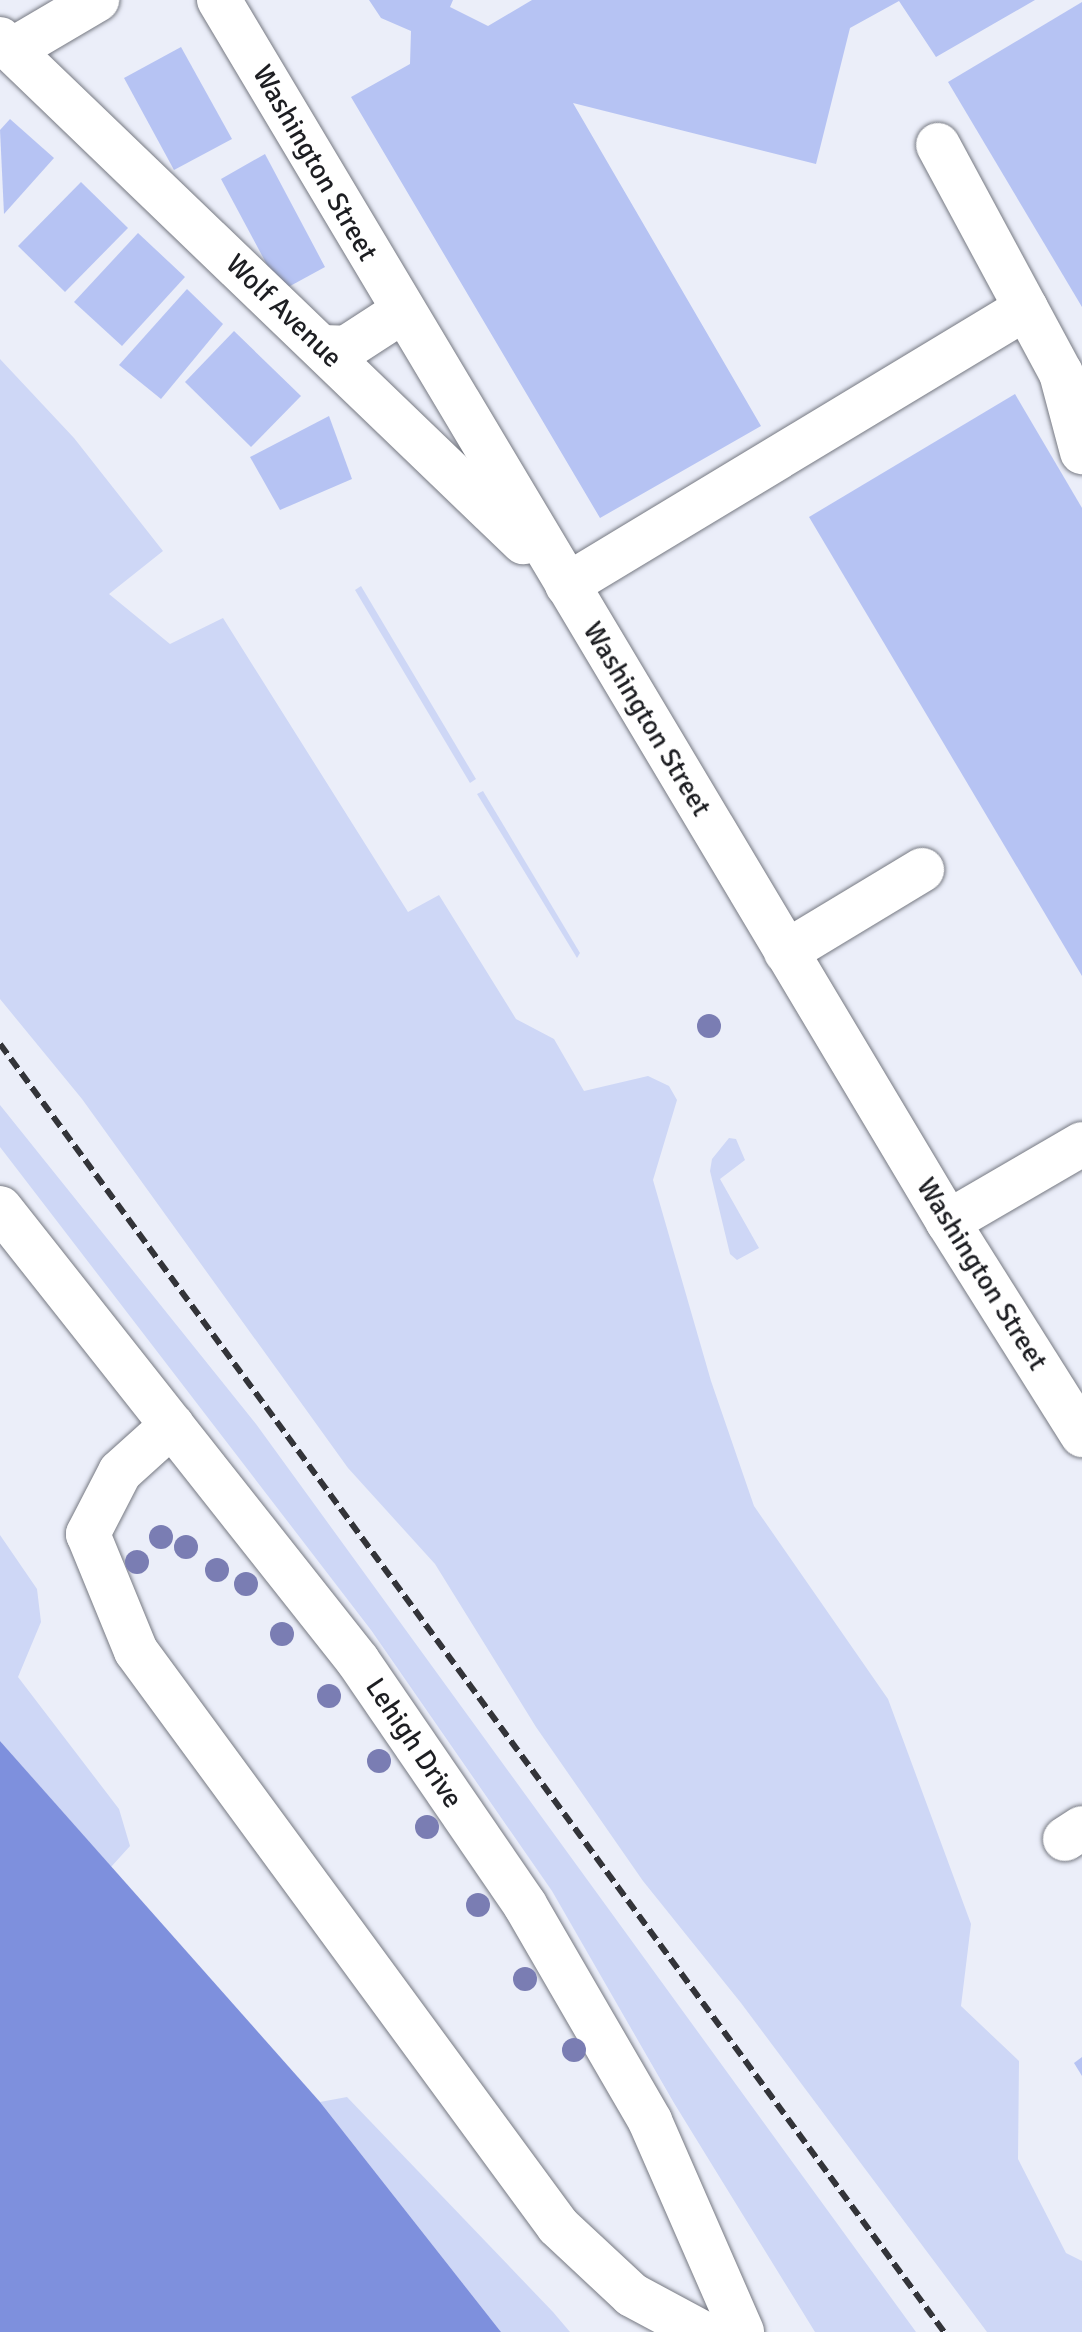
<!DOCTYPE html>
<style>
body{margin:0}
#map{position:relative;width:1082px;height:2332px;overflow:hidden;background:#ebeef9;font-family:Signika,sans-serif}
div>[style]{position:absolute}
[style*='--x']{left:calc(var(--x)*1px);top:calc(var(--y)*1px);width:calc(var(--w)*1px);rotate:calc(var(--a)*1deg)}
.green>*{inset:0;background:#ced7f6}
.water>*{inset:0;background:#7e90dd}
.building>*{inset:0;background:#b6c3f3}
.roads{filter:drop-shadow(0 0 2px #767982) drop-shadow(0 0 2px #767982)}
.minor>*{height:44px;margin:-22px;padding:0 22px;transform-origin:22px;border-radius:22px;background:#fff}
.major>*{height:44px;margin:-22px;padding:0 22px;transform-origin:22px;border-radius:22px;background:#fff}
.rail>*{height:6px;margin-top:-3px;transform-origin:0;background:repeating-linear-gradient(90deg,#333439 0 12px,transparent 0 18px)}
.trees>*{width:24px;height:24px;margin:-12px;border-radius:50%;background:#7a7db3}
span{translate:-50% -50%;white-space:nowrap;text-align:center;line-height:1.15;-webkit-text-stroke:8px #fff;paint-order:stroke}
.street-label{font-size:28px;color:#1d1e22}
</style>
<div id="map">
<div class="green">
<div style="clip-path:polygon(0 359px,74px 438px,163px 551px,109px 594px,170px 644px,223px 618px,408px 912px,439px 895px,516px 1019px,554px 1039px,584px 1091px,648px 1076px,669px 1086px,677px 1100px,653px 1180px,711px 1381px,754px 1506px,888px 1699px,971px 1924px,961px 2006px,1019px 2061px,1018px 2159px,1066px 2253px,1082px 2261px,1082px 2332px,987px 2332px,741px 2003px,643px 1881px,536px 1727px,435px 1564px,348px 1468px,82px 1099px,0 999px)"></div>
<div style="clip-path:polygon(361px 586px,476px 779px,470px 783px,355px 590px)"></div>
<div style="clip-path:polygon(483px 791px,580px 953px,577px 958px,477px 794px)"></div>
<div style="clip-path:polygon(0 1105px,256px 1424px,916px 2332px,815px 2332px,674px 2103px,552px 1891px,371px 1630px,0 1147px)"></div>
<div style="clip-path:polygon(729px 1138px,736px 1139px,745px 1160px,720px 1179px,759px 1248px,737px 1260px,730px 1254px,710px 1171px,712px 1159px)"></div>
<div style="clip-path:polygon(0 1535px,37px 1589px,41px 1622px,18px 1677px,119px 1809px,130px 1846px,111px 1867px,0 1741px)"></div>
<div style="clip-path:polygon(347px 2097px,553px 2312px,570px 2332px,501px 2332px,320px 2102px)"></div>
</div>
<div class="water">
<div style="clip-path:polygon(0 1741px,320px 2102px,501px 2332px,0 2332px)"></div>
</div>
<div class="building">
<div style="clip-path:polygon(369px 0,453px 0,450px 7px,488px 26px,532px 0,1035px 0,936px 57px,899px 1px,850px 28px,816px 164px,573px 103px,761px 426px,600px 518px,351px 97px,410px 64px,411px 31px,381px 18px)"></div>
<div style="clip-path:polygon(1082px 2px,1082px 307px,948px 82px)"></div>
<div style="clip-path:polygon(181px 47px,232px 139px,174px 170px,124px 78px)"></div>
<div style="clip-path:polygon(10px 119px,54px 158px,4px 214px,0 130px)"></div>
<div style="clip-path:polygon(265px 154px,325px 267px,281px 291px,221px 179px)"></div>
<div style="clip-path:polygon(81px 182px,128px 228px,65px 292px,18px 246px)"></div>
<div style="clip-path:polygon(138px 233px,185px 277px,122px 346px,74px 302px)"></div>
<div style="clip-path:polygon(187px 289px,223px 324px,161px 399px,119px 365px)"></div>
<div style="clip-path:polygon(234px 331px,301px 396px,251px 447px,185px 382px)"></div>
<div style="clip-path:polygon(1015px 394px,1082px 508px,1082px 976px,809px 517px)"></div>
<div style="clip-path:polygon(329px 416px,352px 479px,280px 510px,250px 457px)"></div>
<div style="clip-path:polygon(1082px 2057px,1082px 2076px,1074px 2063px)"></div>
</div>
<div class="roads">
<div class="minor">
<div style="--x:12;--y:50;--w:99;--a:-30.5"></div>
<div style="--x:938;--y:145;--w:259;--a:61.7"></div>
<div style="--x:1061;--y:373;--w:82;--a:75.1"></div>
<div style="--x:567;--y:585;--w:536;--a:-31.11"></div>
<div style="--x:786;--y:952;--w:159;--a:-31.1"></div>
<div style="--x:0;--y:1208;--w:577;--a:51.68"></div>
<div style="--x:358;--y:1661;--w:296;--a:55.6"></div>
<div style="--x:525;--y:1905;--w:250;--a:59.9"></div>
<div style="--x:650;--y:2121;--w:230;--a:66.4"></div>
<div style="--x:948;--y:1222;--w:155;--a:-30.2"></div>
<div style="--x:172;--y:1425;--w:70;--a:137.9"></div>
<div style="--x:120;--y:1472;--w:70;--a:117.3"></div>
<div style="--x:88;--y:1534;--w:126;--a:67.7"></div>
<div style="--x:136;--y:1651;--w:713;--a:53.72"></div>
<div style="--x:558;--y:2226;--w:101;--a:43"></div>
<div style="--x:632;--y:2295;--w:78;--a:28.2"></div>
<div style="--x:1065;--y:1839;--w:20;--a:-33"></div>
</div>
<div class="major">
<div style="--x:219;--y:0;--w:1423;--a:59.18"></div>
<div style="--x:948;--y:1222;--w:252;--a:57.8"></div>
<div style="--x:0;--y:39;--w:726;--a:43.88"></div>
<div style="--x:322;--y:347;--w:24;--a:2"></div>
<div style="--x:346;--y:348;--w:68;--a:-33"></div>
</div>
</div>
<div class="rail">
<div style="--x:0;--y:1044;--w:1597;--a:53.76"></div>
</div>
<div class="trees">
<div style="left:709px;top:1026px"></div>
<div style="left:161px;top:1537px"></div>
<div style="left:186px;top:1547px"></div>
<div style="left:137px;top:1562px"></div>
<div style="left:217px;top:1570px"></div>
<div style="left:246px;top:1584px"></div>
<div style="left:282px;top:1634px"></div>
<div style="left:329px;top:1696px"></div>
<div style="left:379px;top:1761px"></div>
<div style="left:427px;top:1827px"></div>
<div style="left:478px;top:1905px"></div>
<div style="left:525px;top:1979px"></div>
<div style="left:574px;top:2050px"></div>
</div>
<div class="street-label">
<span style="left:315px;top:163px;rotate:60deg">Washington Street</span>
<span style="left:284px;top:311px;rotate:44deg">Wolf Avenue</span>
<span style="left:647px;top:719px;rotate:59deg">Washington Street</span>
<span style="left:982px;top:1274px;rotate:58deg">Washington Street</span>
<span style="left:414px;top:1743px;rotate:56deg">Lehigh Drive</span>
</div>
</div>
